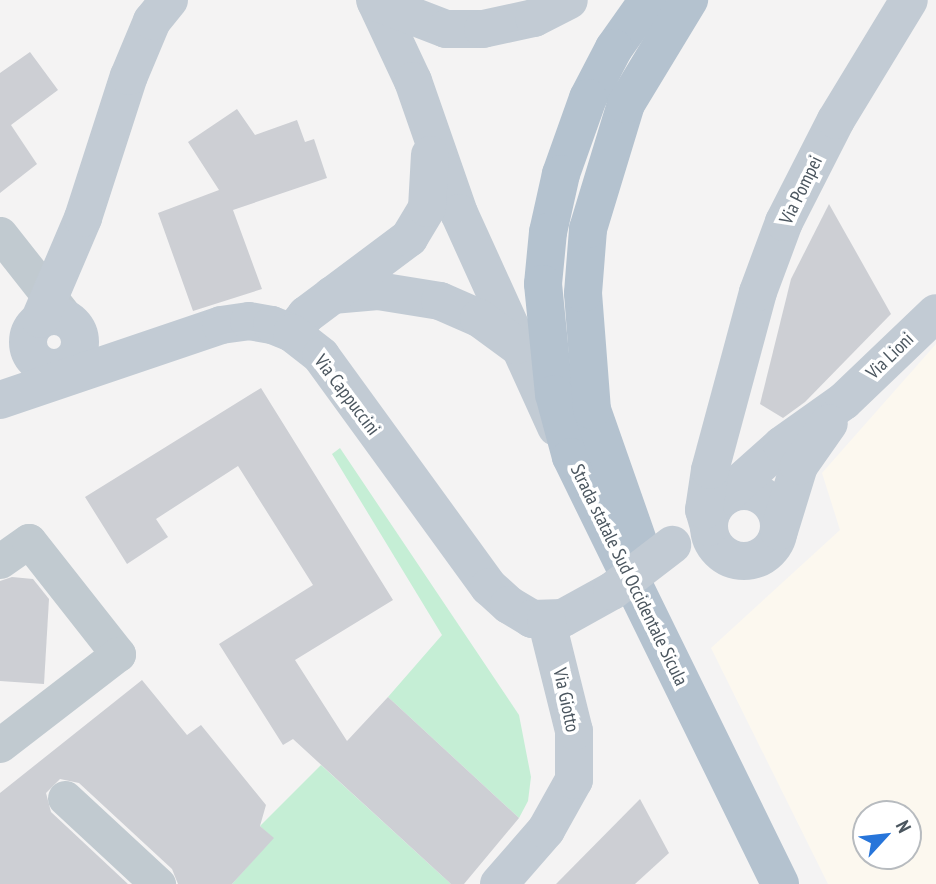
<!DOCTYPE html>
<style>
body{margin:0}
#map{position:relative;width:936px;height:884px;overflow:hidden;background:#f4f3f3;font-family:"PT Sans Narrow",sans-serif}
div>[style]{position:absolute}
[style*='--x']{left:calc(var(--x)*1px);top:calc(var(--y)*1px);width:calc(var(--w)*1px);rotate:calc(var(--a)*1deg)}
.commercial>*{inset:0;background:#fcf8ef}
.green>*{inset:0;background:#c5eed5}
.building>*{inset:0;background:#cdcfd4}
.street>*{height:35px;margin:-17.5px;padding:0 17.5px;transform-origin:17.5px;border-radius:17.5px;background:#c1cad0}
.secondary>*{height:38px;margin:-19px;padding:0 19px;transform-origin:19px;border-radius:19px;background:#c2cbd4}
.secondary>.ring{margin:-19px;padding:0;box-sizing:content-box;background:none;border:38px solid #c2cbd4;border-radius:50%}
.primary>*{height:38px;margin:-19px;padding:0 19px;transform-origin:19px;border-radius:19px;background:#b4c2cf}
.secondary-bridge>*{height:38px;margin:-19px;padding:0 19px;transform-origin:19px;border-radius:19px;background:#c2cbd4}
span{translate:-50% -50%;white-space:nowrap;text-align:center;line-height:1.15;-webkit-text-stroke:7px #fff;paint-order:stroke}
.street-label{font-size:19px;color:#4b565f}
.north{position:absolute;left:852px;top:800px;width:70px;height:70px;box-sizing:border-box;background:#fff;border:2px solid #b7bbbf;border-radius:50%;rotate:63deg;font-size:19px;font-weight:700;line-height:28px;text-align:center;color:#4b565f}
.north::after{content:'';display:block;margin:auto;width:24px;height:32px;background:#2775da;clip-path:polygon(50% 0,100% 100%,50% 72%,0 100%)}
</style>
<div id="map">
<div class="commercial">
<div style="clip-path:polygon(evenodd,936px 344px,936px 884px,828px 884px,711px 648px,840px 530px,822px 473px,936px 344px,866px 814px,908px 814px,908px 856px,866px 856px,866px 814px)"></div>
</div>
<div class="green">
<div style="clip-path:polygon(340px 448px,519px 715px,531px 777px,528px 801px,519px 818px,388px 697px,442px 635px,332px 454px)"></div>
<div style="clip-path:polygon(321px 765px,451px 884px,232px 884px,273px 838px,260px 826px)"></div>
</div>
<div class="building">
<div style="clip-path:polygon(30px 52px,58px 90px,11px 125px,37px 164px,0 193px,0 73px)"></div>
<div style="clip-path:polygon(237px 109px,255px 135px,297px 120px,305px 142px,314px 139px,327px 178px,233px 210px,262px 289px,193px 311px,158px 213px,219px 190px,188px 142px)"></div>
<div style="clip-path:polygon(829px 204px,891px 314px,805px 402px,783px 418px,760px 404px,791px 279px)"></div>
<div style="clip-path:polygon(261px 388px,393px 600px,295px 660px,347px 741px,388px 697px,519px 818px,464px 884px,451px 884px,293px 739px,283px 745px,219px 644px,313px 585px,238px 466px,156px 519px,168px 537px,127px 564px,85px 497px)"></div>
<div style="clip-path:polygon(12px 577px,33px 579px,49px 599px,44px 684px,0 681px,0 581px)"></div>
<div style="clip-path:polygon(142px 680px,187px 735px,201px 725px,266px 805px,260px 826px,274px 838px,232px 884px,178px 884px,172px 869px,79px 783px,60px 779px,46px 793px,51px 812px,128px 884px,0 884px,0 793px)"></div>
<div style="clip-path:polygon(640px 799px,669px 853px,635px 884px,556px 884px)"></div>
</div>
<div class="street">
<div style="--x:0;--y:234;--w:108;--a:51.8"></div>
<div style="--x:0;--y:561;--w:35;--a:-35"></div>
<div style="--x:29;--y:541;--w:144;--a:51.8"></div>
<div style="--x:118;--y:654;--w:149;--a:142.4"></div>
<div style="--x:65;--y:798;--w:127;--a:42.8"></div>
</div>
<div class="secondary">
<div style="--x:375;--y:0;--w:89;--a:64.9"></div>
<div style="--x:413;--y:81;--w:140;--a:70.8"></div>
<div style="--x:459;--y:213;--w:235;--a:65.6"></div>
<div style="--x:376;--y:2;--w:75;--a:21.1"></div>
<div style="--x:446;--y:29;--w:37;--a:0"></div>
<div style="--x:483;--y:29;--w:52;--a:-12.2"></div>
<div style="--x:534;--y:18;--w:39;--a:-27"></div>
<div style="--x:332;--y:295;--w:46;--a:-5"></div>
<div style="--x:378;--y:291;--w:63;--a:9.2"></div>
<div style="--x:440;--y:301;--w:43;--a:23.6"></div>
<div style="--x:479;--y:318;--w:46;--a:36.1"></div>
<div class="ring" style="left:28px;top:316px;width:14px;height:14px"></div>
<div style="--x:40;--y:319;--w:110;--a:-66.9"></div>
<div style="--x:83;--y:218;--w:149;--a:-72.1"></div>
<div style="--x:129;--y:76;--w:60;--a:-67.3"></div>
<div style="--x:152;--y:21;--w:27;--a:-51"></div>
<div style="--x:292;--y:333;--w:23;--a:-52"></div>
<div style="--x:306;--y:315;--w:129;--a:-36.8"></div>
<div style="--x:409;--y:238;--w:35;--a:-59"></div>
<div style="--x:427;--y:208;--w:53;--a:-86.8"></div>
<div style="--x:0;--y:400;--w:233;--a:-18.7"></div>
<div style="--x:221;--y:325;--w:28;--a:-8"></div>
<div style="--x:249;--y:321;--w:23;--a:10"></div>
<div style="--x:272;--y:325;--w:22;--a:22"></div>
<div style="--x:292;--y:333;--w:37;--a:38"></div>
<div style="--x:321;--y:356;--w:286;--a:54"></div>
<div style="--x:489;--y:587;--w:27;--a:42"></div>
<div style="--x:509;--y:605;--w:27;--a:31"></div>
<div style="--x:532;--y:619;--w:31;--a:-2"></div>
<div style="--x:563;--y:618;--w:56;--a:-28.9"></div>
<div class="ring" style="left:709px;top:491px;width:32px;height:32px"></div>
<div style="--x:725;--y:496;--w:76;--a:-41.8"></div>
<div style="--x:782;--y:445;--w:76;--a:-35.4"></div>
<div style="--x:844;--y:401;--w:127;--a:-43.7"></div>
<div style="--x:709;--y:527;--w:18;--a:-106"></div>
<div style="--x:704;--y:510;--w:40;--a:-81.5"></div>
<div style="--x:710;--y:470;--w:184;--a:-74.9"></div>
<div style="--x:758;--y:292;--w:75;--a:-69.6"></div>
<div style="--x:784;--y:222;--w:114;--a:-63"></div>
<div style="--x:836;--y:120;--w:140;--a:-58.7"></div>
<div style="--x:779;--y:531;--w:68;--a:-72.9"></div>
<div style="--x:799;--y:466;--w:52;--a:-55.1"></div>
<div style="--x:499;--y:884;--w:72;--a:-49"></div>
<div style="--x:546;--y:830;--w:57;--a:-60.8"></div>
<div style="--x:574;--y:780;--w:49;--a:-90"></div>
<div style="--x:574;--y:731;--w:115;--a:-104"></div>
</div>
<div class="primary">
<div style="--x:648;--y:0;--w:59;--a:125.3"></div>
<div style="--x:614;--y:48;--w:56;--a:117.5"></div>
<div style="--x:588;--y:98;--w:81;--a:109.6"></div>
<div style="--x:561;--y:174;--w:59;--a:102.6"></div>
<div style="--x:548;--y:232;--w:52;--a:95.5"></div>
<div style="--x:543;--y:284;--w:111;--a:84.3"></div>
<div style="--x:554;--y:394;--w:65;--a:74.9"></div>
<div style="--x:571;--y:457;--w:475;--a:63.9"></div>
<div style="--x:645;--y:561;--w:160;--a:-109.3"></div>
<div style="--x:592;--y:410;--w:117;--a:-94.4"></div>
<div style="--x:583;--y:293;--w:64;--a:-85.5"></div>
<div style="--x:588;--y:229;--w:131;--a:-73.1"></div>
<div style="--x:626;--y:104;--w:122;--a:-58.8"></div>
</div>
<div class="secondary-bridge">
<div style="--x:612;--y:591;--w:76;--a:-37.5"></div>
</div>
<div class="street-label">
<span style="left:801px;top:190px;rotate:-64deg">Via Pompei</span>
<span style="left:890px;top:356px;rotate:-44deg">Via Lioni</span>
<span style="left:347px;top:395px;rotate:53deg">Via Cappuccini</span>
<span style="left:629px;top:575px;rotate:64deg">Strada statale Sud Occidentale Sicula</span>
<span style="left:566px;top:700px;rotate:78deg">Via Giotto</span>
</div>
<div class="north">N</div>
</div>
